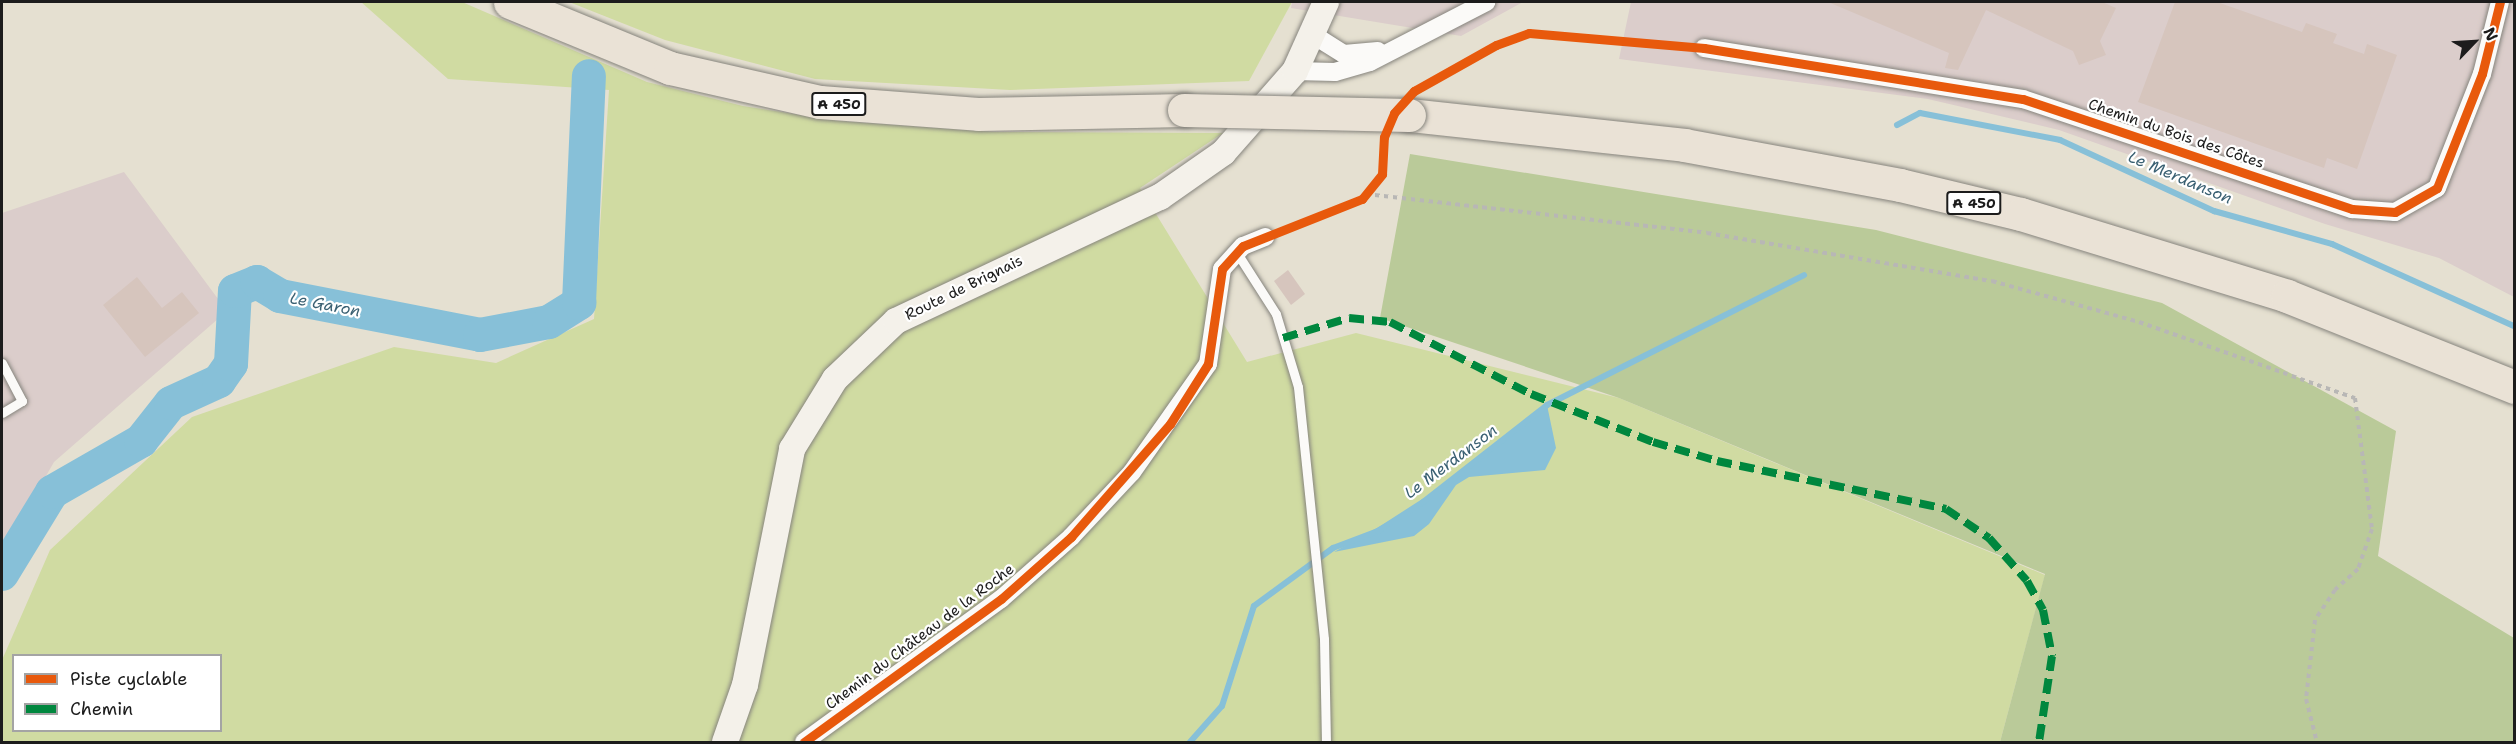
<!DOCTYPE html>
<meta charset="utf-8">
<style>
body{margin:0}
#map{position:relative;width:2516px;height:744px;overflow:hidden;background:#e5e0d1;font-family:"Shantell Sans",sans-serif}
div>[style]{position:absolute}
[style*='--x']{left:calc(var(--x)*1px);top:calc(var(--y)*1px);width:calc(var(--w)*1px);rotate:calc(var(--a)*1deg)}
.industrial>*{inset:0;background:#dbcdcb}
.green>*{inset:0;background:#d0dba2}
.forest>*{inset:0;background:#baca99}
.water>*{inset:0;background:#87c0d8}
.stream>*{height:6px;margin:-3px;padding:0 3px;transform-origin:3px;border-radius:3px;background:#87c0d8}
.river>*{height:34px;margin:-17px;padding:0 17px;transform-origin:17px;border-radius:17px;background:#87c0d8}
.building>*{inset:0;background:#d6c5bd}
.path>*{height:4px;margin-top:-2px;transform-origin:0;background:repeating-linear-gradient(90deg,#b8b7b5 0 4.5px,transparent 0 9px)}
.roads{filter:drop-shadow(0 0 2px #86847d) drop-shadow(0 0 2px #86847d)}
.lane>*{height:9px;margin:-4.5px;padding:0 4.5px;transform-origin:4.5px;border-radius:4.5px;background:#fbfaf8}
.street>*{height:18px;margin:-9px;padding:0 9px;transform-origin:9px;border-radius:9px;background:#fbfaf8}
.secondary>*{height:26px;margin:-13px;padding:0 13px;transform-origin:13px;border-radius:13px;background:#f4f1ea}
.highway>*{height:33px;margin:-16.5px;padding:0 16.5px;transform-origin:16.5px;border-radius:16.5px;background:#eae2d6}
.bridges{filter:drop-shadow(0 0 2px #86847d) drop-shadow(0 0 2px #86847d)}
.highway-bridge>*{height:33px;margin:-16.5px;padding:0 16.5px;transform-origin:16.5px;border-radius:16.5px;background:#eae2d6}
.quiet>*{height:8px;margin-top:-4px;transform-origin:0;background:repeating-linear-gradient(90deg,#00873e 0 15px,transparent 0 23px)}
.cycleway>*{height:9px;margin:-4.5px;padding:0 4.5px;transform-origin:4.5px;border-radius:4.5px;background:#e8590c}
span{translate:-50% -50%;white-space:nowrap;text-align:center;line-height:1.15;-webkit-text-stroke:4.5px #fff;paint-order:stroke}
.shield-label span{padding:2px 4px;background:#fff;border:2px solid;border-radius:4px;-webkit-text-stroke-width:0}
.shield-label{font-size:14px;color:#1c1c1c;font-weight:700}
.street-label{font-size:15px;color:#1c1c1c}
.water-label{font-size:16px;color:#3a6072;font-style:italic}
.frame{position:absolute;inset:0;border:3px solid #1c1c1c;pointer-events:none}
.legend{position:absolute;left:12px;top:654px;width:210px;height:78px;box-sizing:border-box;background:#fff;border:2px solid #a4a4a4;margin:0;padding:8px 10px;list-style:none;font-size:18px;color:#1c1c1c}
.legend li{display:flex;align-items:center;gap:12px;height:30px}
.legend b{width:30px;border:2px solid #a4a4a4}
.north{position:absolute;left:2444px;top:12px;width:60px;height:60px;-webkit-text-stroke:4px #fff;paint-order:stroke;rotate:65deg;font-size:16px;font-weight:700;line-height:24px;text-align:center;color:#1c1c1c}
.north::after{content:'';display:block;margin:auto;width:21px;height:27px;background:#1c1c1c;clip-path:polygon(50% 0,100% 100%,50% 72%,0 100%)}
</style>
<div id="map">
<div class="industrial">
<div style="clip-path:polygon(1292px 2px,1523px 2px,1461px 36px,1291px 8px)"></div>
<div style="clip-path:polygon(1631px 2px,2514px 2px,2514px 297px,2439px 258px,2325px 224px,2059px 130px,1928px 99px,1619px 59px)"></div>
<div style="clip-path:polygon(124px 172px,227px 311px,54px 462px,2px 553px,2px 213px)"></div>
</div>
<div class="green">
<div style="clip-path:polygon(evenodd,361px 2px,462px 2px,647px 82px,743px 106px,840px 121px,995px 132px,1223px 133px,1140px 188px,1247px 362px,1356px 333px,1619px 398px,2045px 575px,2000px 742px,2px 742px,2px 660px,50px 550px,192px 417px,394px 347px,496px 363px,594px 319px,609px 90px,448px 79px,361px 2px,14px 656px,220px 656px,220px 730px,14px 730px,14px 656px)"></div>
<div style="clip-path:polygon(569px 2px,1292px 2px,1249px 81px,1010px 90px,815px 79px,665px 40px)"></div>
</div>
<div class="forest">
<div style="clip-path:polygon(1410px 154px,1876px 230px,2162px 303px,2396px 431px,2378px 556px,2514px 638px,2514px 742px,2000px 742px,2045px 574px,1619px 398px,1380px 318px)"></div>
</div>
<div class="water">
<div style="clip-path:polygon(1547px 405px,1556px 448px,1545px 470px,1469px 477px,1456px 485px,1429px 524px,1414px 536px,1334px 552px,1423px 502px)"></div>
</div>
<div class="stream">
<div style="--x:1897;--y:125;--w:26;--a:-28"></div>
<div style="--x:1920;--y:113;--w:143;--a:10.9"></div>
<div style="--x:2060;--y:140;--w:170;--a:24.8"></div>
<div style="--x:2214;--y:211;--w:123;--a:15.6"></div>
<div style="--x:2332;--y:244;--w:200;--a:24.3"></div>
<div style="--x:1190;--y:742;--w:48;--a:-48.4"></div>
<div style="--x:1222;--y:706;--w:105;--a:-72.3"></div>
<div style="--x:1254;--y:606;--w:98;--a:-36.3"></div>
<div style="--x:1333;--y:548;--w:48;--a:-20.7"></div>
<div style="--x:1378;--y:531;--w:54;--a:-32.8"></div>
<div style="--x:1423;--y:502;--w:157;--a:-38"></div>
<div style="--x:1547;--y:405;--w:288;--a:-26.8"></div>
</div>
<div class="river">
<div style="--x:2;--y:574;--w:96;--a:-58.6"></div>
<div style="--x:52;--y:492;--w:103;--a:-29.8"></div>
<div style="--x:141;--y:441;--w:48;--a:-51.7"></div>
<div style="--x:171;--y:403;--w:53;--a:-24.6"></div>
<div style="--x:219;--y:381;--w:21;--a:-55"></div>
<div style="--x:231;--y:364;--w:73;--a:-86.9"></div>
<div style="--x:235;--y:291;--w:24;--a:-22"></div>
<div style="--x:257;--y:282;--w:27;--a:31"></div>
<div style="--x:280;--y:296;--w:204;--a:11"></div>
<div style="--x:480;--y:335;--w:70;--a:-10.7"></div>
<div style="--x:549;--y:322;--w:36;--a:-32"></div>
<div style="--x:579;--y:303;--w:227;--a:-87.5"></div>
</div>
<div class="building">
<div style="clip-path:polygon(1828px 2px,2102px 2px,2116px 8px,2100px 41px,2106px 55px,2079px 65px,2073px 51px,1986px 10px,1958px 70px,1945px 68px,1949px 53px)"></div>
<div style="clip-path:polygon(2175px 2px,2217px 2px,2302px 32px,2306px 23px,2337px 34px,2333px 43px,2364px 54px,2367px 44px,2397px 55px,2357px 169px,2327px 158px,2324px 168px,2138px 102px)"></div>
<div style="clip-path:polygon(1288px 270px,1305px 294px,1291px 305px,1274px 281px)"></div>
<div style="clip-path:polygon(137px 277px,162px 308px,182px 292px,199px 313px,145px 357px,103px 305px)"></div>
</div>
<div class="path">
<div style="--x:1366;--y:194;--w:343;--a:6.5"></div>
<div style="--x:1707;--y:233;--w:289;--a:9.6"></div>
<div style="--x:1992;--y:281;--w:153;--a:15.6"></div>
<div style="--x:2139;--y:322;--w:229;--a:19.4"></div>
<div style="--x:2355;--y:398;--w:132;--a:82.6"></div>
<div style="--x:2372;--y:529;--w:42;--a:109.3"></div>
<div style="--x:2358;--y:569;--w:31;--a:138"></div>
<div style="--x:2335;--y:590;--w:36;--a:124"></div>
<div style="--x:2315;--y:620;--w:80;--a:96.5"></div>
<div style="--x:2306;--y:699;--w:44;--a:75.7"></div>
</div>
<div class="roads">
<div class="lane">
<div style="--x:1237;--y:253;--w:72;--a:57.4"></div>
<div style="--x:1276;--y:314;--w:76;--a:73.2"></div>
<div style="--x:1298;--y:387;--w:253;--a:84.1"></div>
<div style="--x:1324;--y:639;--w:103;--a:88.9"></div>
<div style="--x:2;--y:363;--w:43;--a:62.2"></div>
<div style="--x:22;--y:401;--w:23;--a:149"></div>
</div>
<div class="street">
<div style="--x:1315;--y:36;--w:34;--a:32"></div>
<div style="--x:1344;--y:54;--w:34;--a:-5"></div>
<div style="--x:1704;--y:48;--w:323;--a:9.1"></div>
<div style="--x:2023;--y:99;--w:347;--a:18.5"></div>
<div style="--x:2352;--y:209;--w:43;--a:4"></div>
<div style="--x:2395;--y:212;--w:48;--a:-29.7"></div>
<div style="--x:2437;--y:188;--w:123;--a:-68.5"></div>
<div style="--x:2482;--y:74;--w:74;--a:-76"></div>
<div style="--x:1295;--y:71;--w:40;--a:1.4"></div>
<div style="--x:1335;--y:72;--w:36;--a:-16"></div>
<div style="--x:1370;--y:62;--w:131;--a:-27.3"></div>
<div style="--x:804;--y:742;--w:243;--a:-36"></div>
<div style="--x:1001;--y:599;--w:94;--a:-41.5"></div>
<div style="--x:1071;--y:537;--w:89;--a:-46.8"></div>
<div style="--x:1132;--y:472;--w:132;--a:-54.9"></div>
<div style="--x:1208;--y:364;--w:96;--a:-81.6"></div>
<div style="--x:1222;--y:269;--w:31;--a:-48"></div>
<div style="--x:1243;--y:246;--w:24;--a:-22"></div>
</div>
<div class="secondary">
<div style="--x:725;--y:742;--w:60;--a:-70.7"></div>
<div style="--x:745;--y:685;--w:241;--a:-78.7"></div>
<div style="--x:792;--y:449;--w:82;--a:-58.4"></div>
<div style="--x:835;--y:379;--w:84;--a:-43.6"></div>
<div style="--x:896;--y:321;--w:292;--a:-25.2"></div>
<div style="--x:1160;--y:197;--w:77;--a:-34.9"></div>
<div style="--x:1223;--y:153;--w:109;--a:-48.7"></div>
<div style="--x:1295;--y:71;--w:76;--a:-65.8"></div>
</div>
<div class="highway">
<div style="--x:510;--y:2;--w:173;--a:22.4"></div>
<div style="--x:670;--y:68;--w:154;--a:12.8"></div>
<div style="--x:820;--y:102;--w:158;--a:4.3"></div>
<div style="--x:978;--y:114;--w:206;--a:-1.1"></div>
<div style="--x:1409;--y:115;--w:277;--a:6.2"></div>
<div style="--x:1684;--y:145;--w:220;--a:10.5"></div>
<div style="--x:1900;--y:185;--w:124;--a:13.5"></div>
<div style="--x:2021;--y:214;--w:278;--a:17.1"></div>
<div style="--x:2287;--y:296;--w:245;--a:21.8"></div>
</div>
</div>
<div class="bridges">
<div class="highway-bridge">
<div style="--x:1184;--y:110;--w:225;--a:1.3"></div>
</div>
</div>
<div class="quiet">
<div style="--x:1283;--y:338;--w:69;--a:-16.9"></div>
<div style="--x:1349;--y:318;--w:41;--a:5.6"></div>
<div style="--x:1390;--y:322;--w:158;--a:27.1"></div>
<div style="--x:1531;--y:394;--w:131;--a:21.5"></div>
<div style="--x:1653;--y:442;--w:67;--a:16.5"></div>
<div style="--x:1717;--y:461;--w:234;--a:11.8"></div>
<div style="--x:1946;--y:509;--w:52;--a:34"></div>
<div style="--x:1989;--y:538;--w:57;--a:48.5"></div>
<div style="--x:2027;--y:581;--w:33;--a:61"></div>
<div style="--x:2043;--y:610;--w:47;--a:78.9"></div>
<div style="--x:2052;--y:656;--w:87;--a:98.6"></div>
</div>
<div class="cycleway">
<div style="--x:804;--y:742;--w:243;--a:-36"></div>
<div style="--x:1001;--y:599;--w:94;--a:-41.5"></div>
<div style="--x:1071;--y:537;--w:150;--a:-48.8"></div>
<div style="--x:1170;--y:424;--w:71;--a:-57.7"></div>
<div style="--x:1208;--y:364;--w:96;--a:-81.6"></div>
<div style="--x:1222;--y:269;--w:31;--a:-48"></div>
<div style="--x:1243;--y:246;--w:128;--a:-21.6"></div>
<div style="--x:1362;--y:199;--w:32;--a:-51"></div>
<div style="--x:1382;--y:174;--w:37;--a:-87"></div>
<div style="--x:1384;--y:137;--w:26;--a:-67"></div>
<div style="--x:1394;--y:113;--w:30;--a:-48"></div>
<div style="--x:1414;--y:91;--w:94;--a:-29.3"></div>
<div style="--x:1496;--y:45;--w:35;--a:-20"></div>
<div style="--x:1529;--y:33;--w:176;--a:4.9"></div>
<div style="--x:1704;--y:48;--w:323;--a:9.1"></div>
<div style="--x:2023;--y:99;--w:347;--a:18.5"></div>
<div style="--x:2352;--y:209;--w:43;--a:4"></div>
<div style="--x:2395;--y:212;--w:48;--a:-29.7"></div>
<div style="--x:2437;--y:188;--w:123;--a:-68.5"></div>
<div style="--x:2482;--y:74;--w:74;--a:-76"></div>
</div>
<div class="shield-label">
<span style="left:839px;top:104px">A 450</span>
<span style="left:1974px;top:203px">A 450</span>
</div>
<div class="street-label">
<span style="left:2176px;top:134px;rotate:19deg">Chemin du Bois des Côtes</span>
<span style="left:964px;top:288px;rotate:-26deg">Route de Brignais</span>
<span style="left:920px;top:637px;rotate:-37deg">Chemin du Château de la Roche</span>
</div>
<div class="water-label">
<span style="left:2180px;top:178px;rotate:23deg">Le Merdanson</span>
<span style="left:325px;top:305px;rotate:11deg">Le Garon</span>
<span style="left:1451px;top:462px;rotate:-37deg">Le Merdanson</span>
</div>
<div class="frame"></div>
<ul class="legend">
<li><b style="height:8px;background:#e8590c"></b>Piste cyclable</li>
<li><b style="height:8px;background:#00873e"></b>Chemin</li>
</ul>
<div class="north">N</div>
</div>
